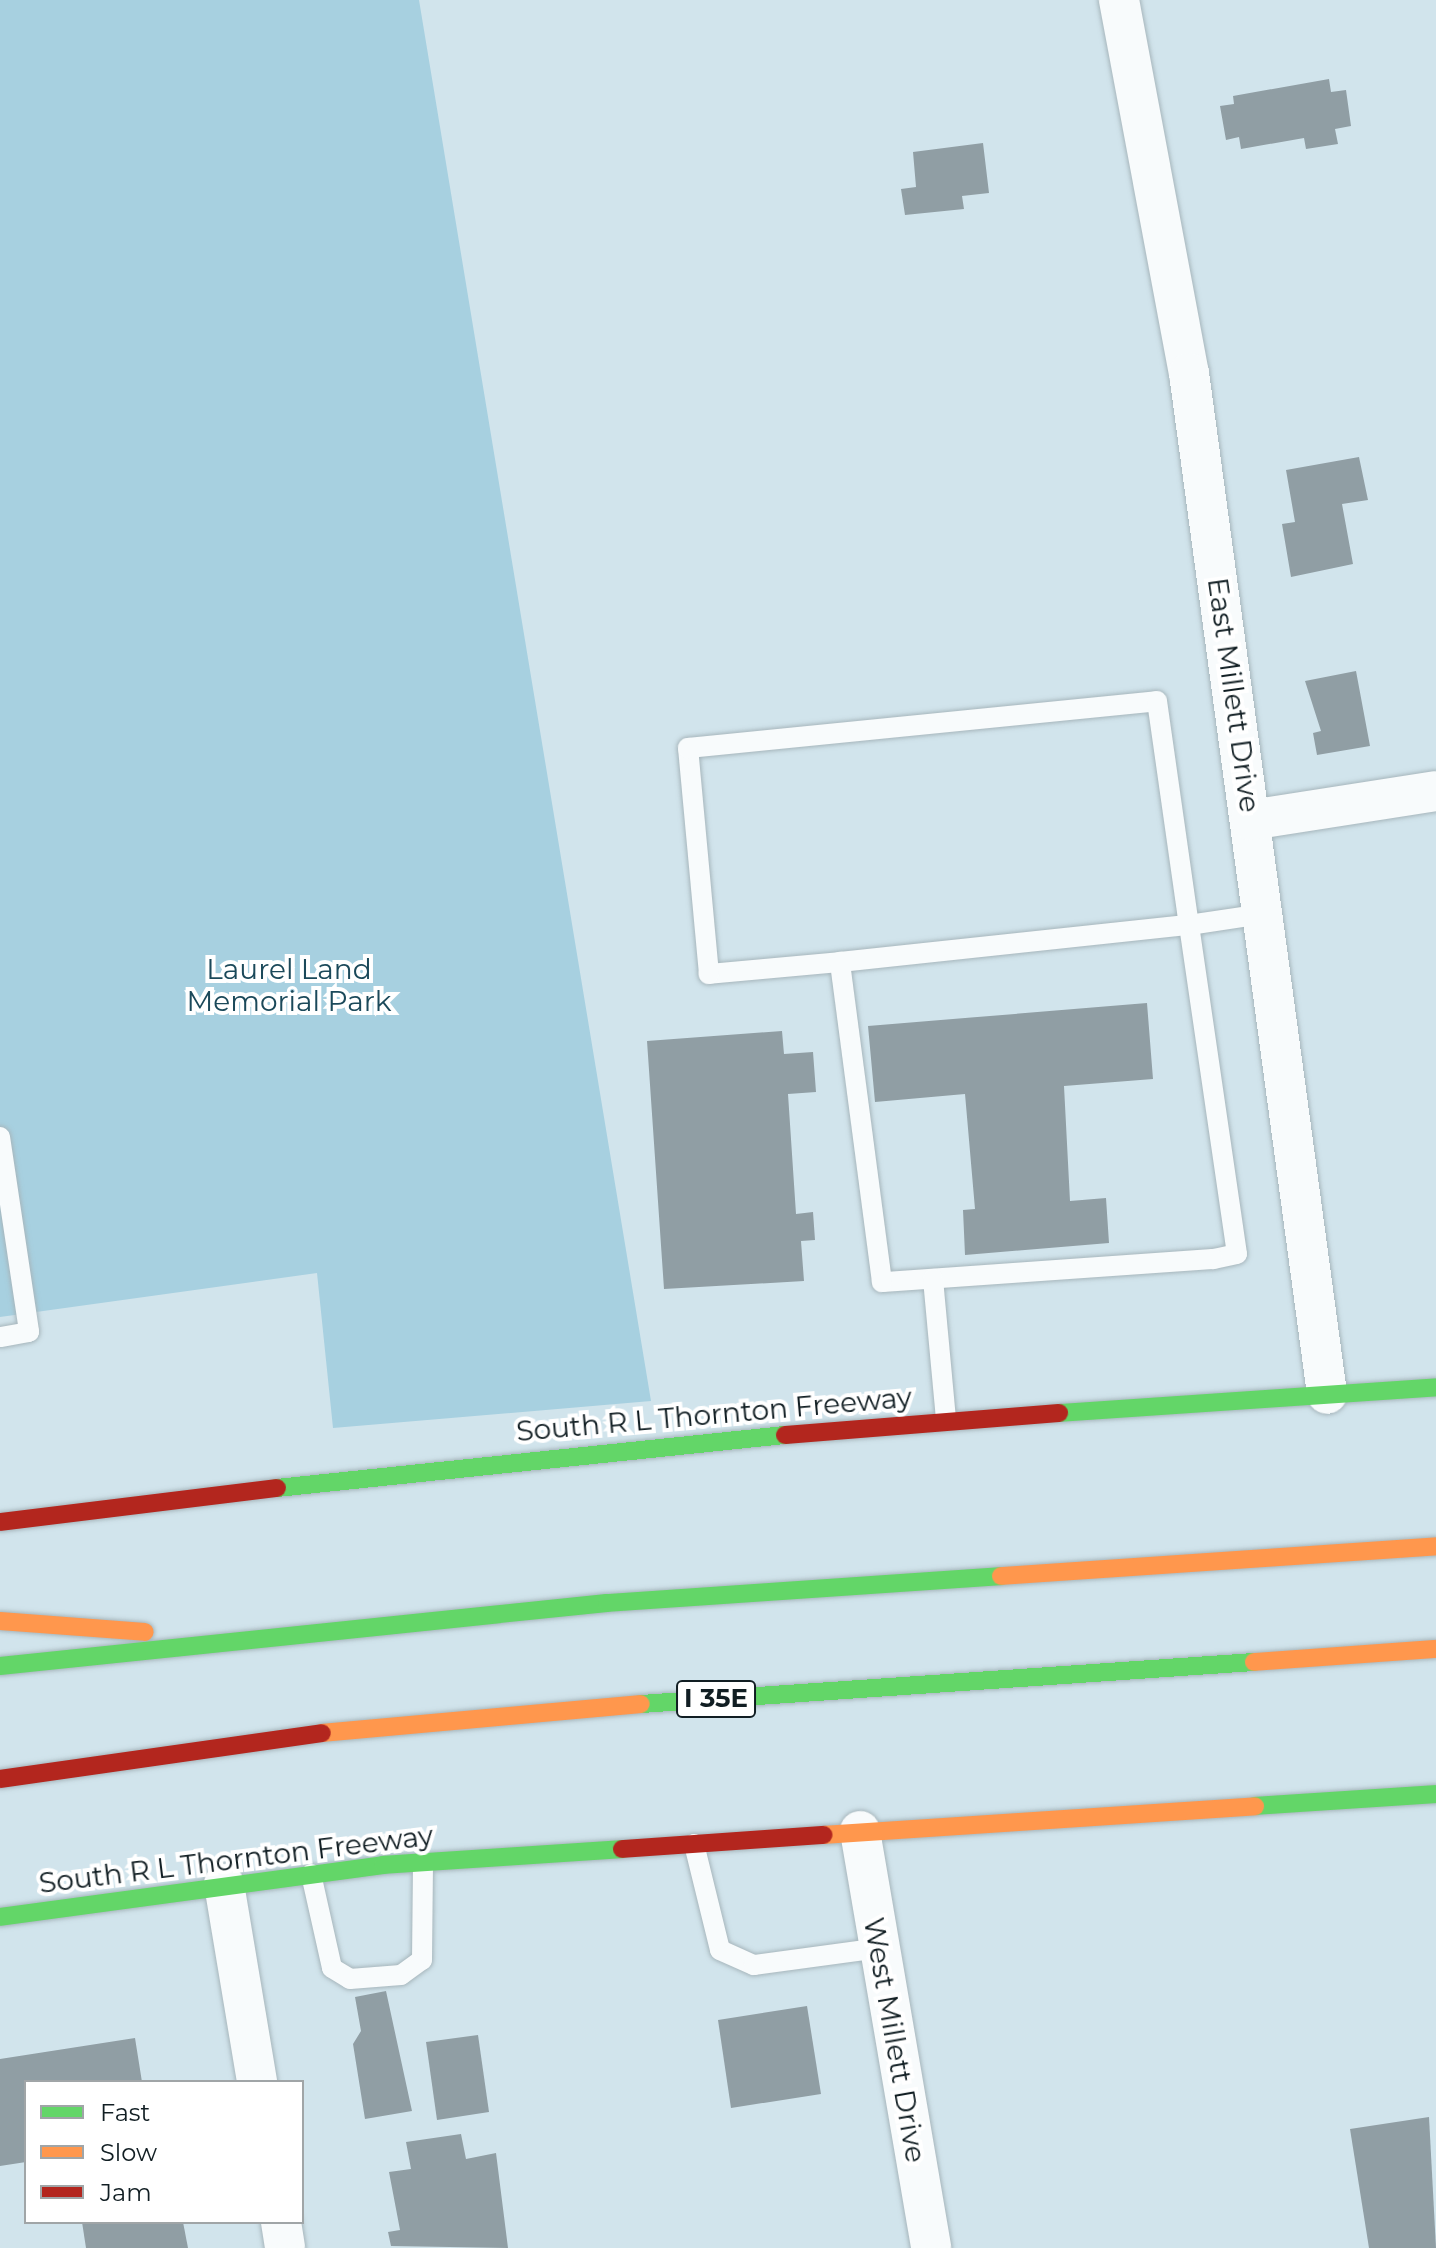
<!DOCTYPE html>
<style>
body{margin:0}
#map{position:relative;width:1436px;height:2248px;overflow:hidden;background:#d1e4ec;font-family:Montserrat,sans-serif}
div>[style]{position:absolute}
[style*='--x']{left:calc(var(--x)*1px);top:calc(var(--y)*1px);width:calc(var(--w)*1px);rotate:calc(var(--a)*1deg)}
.green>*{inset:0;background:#a7d0e0}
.building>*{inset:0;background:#909ea4}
.roads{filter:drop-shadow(0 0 2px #a7b6bc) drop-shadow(0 0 2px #a7b6bc)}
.lane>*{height:20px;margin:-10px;padding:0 10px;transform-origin:10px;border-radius:10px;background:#f8fbfc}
.street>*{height:40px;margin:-20px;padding:0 20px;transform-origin:20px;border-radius:20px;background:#f8fbfc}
.fast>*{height:18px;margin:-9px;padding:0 9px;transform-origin:9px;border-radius:9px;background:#63d668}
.slow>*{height:18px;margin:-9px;padding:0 9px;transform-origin:9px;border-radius:9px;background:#ff974d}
.jam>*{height:18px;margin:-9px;padding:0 9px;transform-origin:9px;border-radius:9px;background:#b3261e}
span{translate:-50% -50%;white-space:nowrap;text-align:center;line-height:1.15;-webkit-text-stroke:8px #fff;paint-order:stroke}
.shield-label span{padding:2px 6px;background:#fff;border:2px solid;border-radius:6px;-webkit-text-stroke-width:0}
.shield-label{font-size:26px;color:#111e23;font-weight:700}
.street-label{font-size:28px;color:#111e23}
.park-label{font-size:28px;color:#1b495a}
.legend{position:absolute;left:24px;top:2080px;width:280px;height:144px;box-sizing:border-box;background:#fff;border:2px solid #a0a5a7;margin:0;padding:10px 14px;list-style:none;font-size:24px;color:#111e23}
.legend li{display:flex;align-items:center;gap:16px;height:40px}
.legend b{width:40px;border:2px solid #a0a5a7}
</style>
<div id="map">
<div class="green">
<div style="clip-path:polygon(0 0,419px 0,651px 1401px,333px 1428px,317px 1273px,0 1317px)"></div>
</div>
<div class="building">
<div style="clip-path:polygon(1329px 79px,1331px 92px,1346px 90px,1351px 126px,1335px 129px,1338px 144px,1306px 149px,1304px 138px,1241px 149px,1239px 137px,1226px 140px,1220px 106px,1234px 104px,1233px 96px)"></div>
<div style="clip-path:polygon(983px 143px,989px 193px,962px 196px,964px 209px,905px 215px,901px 189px,916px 187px,913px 152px)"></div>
<div style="clip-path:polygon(1359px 457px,1368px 500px,1342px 504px,1353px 564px,1291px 577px,1282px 524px,1295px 522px,1286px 470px)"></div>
<div style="clip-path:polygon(1356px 671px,1370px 746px,1317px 755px,1313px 733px,1321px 731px,1305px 681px)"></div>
<div style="clip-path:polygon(1147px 1003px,1153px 1079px,1064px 1086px,1070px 1201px,1106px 1198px,1109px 1243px,965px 1255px,963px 1210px,975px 1209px,965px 1094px,875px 1102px,868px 1026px)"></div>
<div style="clip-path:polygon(782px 1031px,784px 1054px,813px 1052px,816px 1092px,788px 1094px,796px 1214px,813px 1212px,815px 1240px,801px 1241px,804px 1281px,664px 1289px,647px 1041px)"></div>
<div style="clip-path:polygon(386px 1991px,412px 2111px,365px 2119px,353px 2044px,361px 2031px,355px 1997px)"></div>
<div style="clip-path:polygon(807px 2006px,821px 2094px,731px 2108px,718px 2020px)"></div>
<div style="clip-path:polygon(478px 2035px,489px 2112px,437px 2120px,426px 2042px)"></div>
<div style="clip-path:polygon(135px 2038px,142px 2082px,26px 2082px,26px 2162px,0 2166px,0 2059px)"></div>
<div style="clip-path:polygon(1429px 2117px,1436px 2248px,1369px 2248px,1350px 2129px)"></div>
<div style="clip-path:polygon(461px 2134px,466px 2159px,496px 2153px,508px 2248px,391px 2246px,388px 2232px,400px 2230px,389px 2172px,411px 2169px,406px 2142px)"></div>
<div style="clip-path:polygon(82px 2222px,183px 2222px,188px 2248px,86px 2248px)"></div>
</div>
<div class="roads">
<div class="lane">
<div style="--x:840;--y:962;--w:132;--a:174.8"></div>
<div style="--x:709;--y:974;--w:227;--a:-95.3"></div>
<div style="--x:688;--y:748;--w:471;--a:-5.7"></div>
<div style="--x:1157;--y:701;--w:226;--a:81.9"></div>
<div style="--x:1189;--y:925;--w:332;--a:81.7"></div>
<div style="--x:1237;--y:1254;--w:25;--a:168"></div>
<div style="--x:1213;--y:1259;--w:332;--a:176"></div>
<div style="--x:882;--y:1282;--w:323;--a:-97.5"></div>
<div style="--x:840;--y:962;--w:351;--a:-6.1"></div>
<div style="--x:1189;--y:925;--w:75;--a:-8.5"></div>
<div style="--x:0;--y:1137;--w:197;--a:81.5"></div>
<div style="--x:29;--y:1332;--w:29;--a:170"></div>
<div style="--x:933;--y:1279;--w:142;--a:84.7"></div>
<div style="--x:694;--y:1844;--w:109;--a:76.2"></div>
<div style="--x:720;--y:1950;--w:37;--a:24"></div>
<div style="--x:754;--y:1965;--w:127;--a:-7.7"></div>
<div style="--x:311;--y:1874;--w:96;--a:77.4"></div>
<div style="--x:332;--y:1968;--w:21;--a:31"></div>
<div style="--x:350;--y:1979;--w:51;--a:-4.5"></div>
<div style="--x:401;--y:1975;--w:26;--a:-36"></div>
<div style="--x:422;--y:1960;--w:97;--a:-89.4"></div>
</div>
<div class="street">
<div style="--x:1119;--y:0;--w:380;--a:79.4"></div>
<div style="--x:1189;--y:373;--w:1030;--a:82.3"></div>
<div style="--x:1251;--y:820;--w:187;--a:-8.9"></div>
<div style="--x:860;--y:1831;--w:423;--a:80.3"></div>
<div style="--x:224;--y:1884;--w:201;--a:80.5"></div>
<div style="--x:281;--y:2222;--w:26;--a:81"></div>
</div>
<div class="fast">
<div style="--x:1059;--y:1413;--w:378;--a:-3.9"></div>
<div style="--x:277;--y:1488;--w:511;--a:-5.96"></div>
<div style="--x:0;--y:1666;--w:610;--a:-5.93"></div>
<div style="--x:607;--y:1603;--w:395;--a:-3.9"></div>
<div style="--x:641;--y:1704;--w:614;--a:-3.92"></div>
<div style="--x:1255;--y:1806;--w:181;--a:-3.8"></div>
<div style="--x:0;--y:1917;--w:387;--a:-7.7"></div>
<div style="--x:383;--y:1865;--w:240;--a:-3.8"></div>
</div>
<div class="slow">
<div style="--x:1001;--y:1576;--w:436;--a:-3.9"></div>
<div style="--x:0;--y:1621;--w:145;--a:4.3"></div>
<div style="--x:1254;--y:1662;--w:182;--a:-4.1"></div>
<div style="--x:322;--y:1733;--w:320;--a:-5.2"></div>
<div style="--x:824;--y:1835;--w:432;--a:-3.8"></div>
</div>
<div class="jam">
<div style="--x:785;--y:1435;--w:275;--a:-4.6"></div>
<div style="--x:0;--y:1522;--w:279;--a:-7"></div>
<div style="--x:0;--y:1779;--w:325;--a:-8.1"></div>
<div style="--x:622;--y:1849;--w:202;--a:-4"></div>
</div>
</div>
<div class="shield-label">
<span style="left:716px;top:1699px">I 35E</span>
</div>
<div class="street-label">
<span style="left:1234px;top:695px;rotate:82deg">East Millett Drive</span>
<span style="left:714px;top:1414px;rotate:-5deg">South R L Thornton Freeway</span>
<span style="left:236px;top:1859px;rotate:-7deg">South R L Thornton Freeway</span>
<span style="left:895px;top:2040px;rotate:80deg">West Millett Drive</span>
</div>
<div class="park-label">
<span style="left:289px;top:985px">Laurel Land<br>Memorial Park</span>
</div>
<ul class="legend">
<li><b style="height:10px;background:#63d668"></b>Fast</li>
<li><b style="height:10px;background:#ff974d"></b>Slow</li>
<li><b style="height:10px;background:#b3261e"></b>Jam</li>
</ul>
</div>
